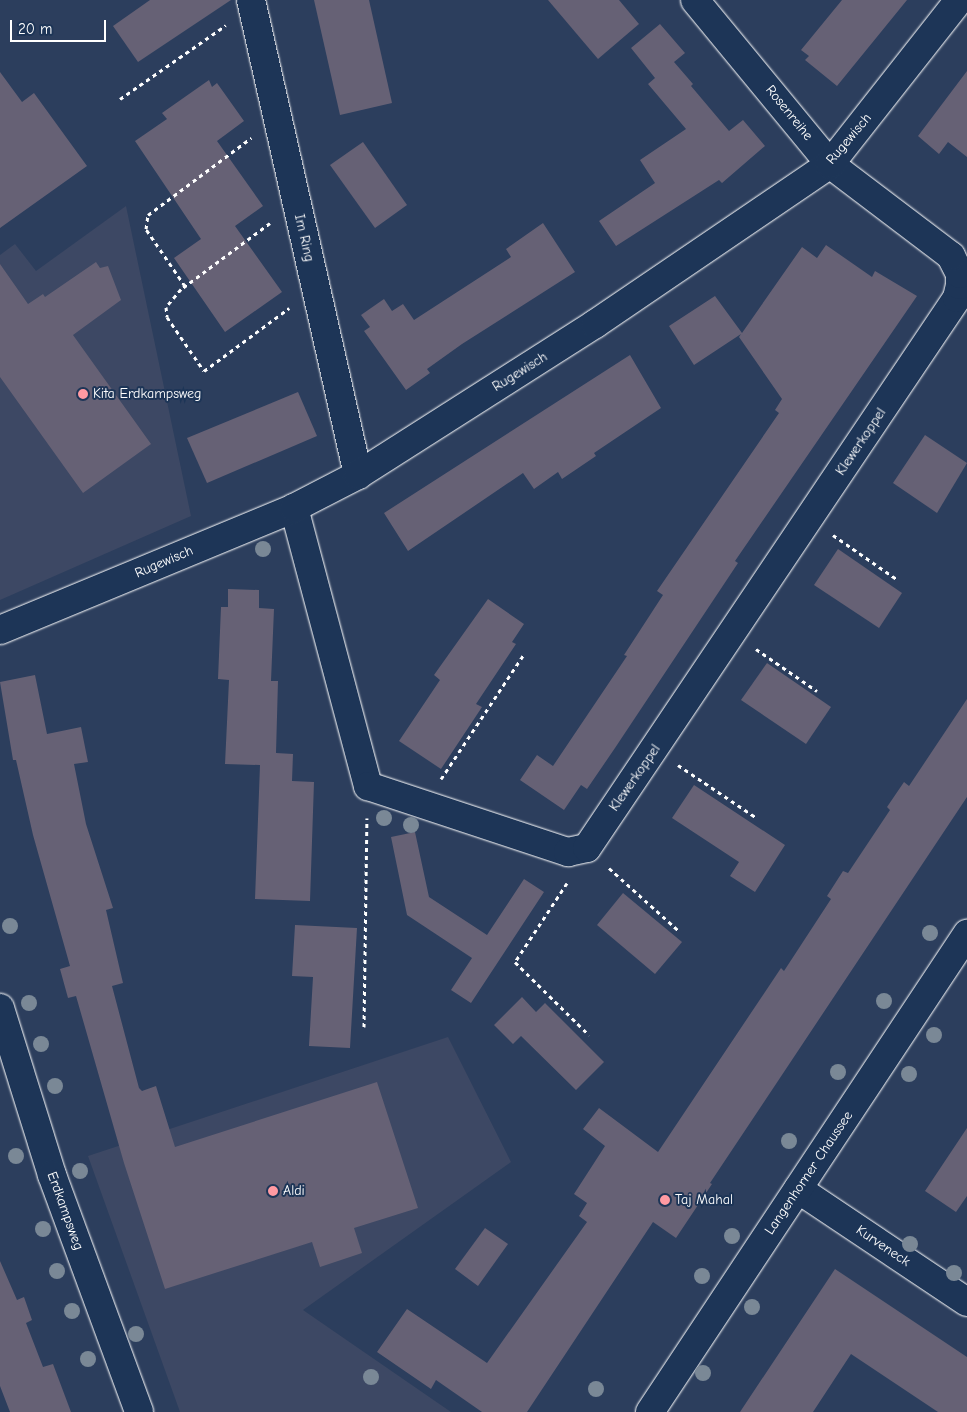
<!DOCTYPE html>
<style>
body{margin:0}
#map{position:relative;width:967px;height:1412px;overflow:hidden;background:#2c3e5d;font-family:"Comic Neue",sans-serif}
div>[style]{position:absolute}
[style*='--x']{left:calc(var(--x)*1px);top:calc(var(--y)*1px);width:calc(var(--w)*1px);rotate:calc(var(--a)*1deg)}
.built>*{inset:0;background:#3d4864}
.building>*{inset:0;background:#666175}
.path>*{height:3px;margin-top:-1.5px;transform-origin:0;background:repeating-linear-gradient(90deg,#fff 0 4px,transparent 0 8px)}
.roads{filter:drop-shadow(0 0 1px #fff) drop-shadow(0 0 1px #fff)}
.minor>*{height:28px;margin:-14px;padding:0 14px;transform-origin:14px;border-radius:14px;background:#1d3557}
.secondary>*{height:28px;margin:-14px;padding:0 14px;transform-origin:14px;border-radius:14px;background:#1d3557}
.trees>*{width:16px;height:16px;margin:-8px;border-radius:50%;background:#7a8896}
.dots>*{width:14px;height:14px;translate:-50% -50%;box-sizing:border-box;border:2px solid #1d3557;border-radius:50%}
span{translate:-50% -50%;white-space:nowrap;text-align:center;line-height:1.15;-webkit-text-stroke:4px #1d3557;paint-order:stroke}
.street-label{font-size:14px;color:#fff}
.poi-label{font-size:14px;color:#fff}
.left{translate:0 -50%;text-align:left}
.scale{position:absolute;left:10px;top:20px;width:96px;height:22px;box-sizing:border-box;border:2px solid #fff;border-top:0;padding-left:6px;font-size:15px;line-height:18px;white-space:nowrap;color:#fff;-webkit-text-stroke:4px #1d3557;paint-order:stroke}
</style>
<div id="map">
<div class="built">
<div style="clip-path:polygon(126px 206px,191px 516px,0 600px,0 255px,15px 244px,36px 271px)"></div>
<div style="clip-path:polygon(448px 1037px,511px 1162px,303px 1310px,451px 1412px,180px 1412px,88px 1156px)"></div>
</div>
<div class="building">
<div style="clip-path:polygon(150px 0,231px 0,138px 62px,113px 26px)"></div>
<div style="clip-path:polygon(314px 0,369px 0,392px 103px,340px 115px)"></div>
<div style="clip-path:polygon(548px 0,619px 0,639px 24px,598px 59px)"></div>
<div style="clip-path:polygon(842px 0,907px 0,837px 86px,805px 60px,809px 56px,801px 50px)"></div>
<div style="clip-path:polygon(660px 24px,685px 53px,674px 62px,693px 84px,691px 86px,729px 131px,743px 120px,765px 146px,722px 183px,719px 180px,616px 246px,599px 221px,655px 183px,640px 160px,686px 129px,648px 84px,655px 78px,631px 48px)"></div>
<div style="clip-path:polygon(967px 71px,967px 157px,948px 142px,939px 154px,918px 136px)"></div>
<div style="clip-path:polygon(0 72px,22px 102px,34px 93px,87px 166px,0 228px)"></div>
<div style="clip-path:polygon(209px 80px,212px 87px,217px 83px,244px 121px,217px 141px,263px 206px,235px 226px,282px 292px,225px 332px,174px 258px,201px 239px,135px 141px,167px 119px,162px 113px)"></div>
<div style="clip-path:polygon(363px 142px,407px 205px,375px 228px,330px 165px)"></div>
<div style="clip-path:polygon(543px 223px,575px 272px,462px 344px,427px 369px,430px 373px,406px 390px,364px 331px,370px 327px,361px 315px,384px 299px,392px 311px,403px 304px,414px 320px,511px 257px,506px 249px)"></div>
<div style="clip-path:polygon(826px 245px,872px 277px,875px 271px,917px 296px,735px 561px,738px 563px,615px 748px,587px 789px,581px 785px,564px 810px,520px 780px,537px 755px,553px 766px,627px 656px,624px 655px,663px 595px,657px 591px,779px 413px,775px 410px,782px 399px,739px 337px,741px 334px,694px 365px,669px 326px,715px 296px,742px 333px,802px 247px,817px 258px)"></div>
<div style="clip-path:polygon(96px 262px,100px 268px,108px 266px,121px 300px,73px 335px,151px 444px,83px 493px,0 377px,0 264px,28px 304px,43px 294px,45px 297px)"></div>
<div style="clip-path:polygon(630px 355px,661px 408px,594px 453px,596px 456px,562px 479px,558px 472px,534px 489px,523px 473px,408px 551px,384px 513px)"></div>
<div style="clip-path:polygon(298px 392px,317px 436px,207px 483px,187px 438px)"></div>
<div style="clip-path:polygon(925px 435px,967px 463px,937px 513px,893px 483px)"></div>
<div style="clip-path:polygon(838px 549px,902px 593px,879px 628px,814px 585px)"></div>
<div style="clip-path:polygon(228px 589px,259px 590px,259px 608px,274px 609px,271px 681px,278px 681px,276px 753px,293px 754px,292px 781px,314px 782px,310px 901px,255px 899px,260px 765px,225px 764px,229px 680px,218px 679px,221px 607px,228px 607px)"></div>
<div style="clip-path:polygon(488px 599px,524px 624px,512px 642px,516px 644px,476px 704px,482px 707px,441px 769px,399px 741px,440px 680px,434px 675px)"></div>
<div style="clip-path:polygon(767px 663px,831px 707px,806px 744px,741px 700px)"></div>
<div style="clip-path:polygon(35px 675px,47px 734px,81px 727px,88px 762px,74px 764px,86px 824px,113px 908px,106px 910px,123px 983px,112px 986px,139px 1088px,142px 1091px,156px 1086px,175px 1147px,377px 1082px,418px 1208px,354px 1228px,362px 1253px,320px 1267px,312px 1242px,165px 1289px,124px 1163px,76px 996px,68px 998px,60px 969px,70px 966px,33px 835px,16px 760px,13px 760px,0 682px)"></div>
<div style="clip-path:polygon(967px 699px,967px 797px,710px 1183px,712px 1184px,676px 1238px,653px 1222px,527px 1412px,482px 1412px,436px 1380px,431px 1389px,377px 1352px,407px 1309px,487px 1363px,587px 1222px,579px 1216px,587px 1203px,574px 1194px,605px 1146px,583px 1129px,599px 1108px,658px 1152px,781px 968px,784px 971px,831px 899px,827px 896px,843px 871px,848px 873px,890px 810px,887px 807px,904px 782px,909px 786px)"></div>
<div style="clip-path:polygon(694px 785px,785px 845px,755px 892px,730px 876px,739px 862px,672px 818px)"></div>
<div style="clip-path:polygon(415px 832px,429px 897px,487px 935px,524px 879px,544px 892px,471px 1003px,451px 990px,472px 958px,407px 915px,391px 837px)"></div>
<div style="clip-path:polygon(623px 893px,682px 942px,655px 974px,597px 925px)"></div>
<div style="clip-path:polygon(295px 925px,357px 928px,350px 1048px,309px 1046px,313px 977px,292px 976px)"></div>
<div style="clip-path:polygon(522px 997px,536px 1012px,545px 1003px,604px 1062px,576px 1090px,521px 1036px,513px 1044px,494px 1025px)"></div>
<div style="clip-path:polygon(967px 1128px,967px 1196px,956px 1212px,925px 1191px)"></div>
<div style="clip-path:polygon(485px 1228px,508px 1244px,478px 1286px,455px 1269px)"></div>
<div style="clip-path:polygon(0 1261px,17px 1300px,24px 1297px,32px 1320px,26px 1323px,43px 1367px,53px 1364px,71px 1412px,10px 1412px,0 1386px)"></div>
<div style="clip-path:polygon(835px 1269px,967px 1357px,967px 1412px,938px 1412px,851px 1354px,813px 1412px,740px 1412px)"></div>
</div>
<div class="path">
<div style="--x:120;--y:99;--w:129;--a:-34.9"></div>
<div style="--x:270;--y:223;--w:111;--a:143.4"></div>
<div style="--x:181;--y:289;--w:23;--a:130"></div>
<div style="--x:166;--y:307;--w:10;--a:84"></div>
<div style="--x:167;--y:317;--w:65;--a:55.6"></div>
<div style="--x:204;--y:371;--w:106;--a:-36.5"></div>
<div style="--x:185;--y:286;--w:69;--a:-124.4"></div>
<div style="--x:146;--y:229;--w:14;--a:-82"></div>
<div style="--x:148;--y:215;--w:129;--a:-36.8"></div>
<div style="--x:833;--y:535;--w:79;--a:34.7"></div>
<div style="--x:756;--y:649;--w:74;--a:34.5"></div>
<div style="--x:678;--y:765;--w:95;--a:33.9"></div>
<div style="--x:441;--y:779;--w:150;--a:-56.4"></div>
<div style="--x:609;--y:868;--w:94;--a:42"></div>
<div style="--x:567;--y:883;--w:95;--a:123.4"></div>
<div style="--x:515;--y:962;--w:104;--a:44.6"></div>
<div style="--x:364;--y:1027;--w:209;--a:-89.2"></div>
</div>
<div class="roads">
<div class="minor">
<div style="--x:251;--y:0;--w:487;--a:77.3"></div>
<div style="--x:294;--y:508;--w:288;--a:75.1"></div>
<div style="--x:368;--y:786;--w:211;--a:18.3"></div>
<div style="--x:568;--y:852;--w:19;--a:-12"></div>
<div style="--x:587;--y:848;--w:663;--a:-56.07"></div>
<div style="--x:957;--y:298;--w:13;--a:-77"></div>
<div style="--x:960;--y:285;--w:11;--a:-90"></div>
<div style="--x:960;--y:274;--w:20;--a:-117"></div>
<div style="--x:951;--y:256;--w:152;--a:-142.8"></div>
<div style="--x:830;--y:164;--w:212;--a:-129.5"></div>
<div style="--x:0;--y:630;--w:318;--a:-22.5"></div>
<div style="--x:294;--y:508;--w:72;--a:-27.3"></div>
<div style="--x:358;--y:475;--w:281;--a:-32.5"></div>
<div style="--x:595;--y:324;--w:284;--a:-34.2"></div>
<div style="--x:830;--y:164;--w:209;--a:-51.8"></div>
<div style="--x:0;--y:1008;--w:175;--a:72.7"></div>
<div style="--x:52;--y:1175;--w:252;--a:69.8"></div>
<div style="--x:798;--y:1189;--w:203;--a:33.8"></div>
</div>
<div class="secondary">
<div style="--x:650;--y:1412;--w:574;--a:-56.45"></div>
</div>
</div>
<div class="trees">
<div style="left:263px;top:549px"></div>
<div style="left:384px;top:818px"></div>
<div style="left:411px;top:825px"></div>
<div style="left:10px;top:926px"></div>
<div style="left:930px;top:933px"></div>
<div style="left:884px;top:1001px"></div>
<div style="left:29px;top:1003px"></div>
<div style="left:934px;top:1035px"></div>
<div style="left:41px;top:1044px"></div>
<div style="left:838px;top:1072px"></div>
<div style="left:909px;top:1074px"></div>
<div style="left:55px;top:1086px"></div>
<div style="left:789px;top:1141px"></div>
<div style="left:16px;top:1156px"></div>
<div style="left:80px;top:1171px"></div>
<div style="left:43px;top:1229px"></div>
<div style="left:732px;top:1236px"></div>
<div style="left:910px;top:1244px"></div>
<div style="left:57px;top:1271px"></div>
<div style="left:954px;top:1273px"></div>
<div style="left:702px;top:1276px"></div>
<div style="left:752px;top:1307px"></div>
<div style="left:72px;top:1311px"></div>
<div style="left:136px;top:1334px"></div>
<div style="left:88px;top:1359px"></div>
<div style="left:703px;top:1373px"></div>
<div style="left:371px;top:1377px"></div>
<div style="left:596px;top:1389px"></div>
</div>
<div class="dots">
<div style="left:83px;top:394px;background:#ff9aa2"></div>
<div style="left:273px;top:1191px;background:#ff9aa2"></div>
<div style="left:665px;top:1200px;background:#ff9aa2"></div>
</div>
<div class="street-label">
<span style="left:789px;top:113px;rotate:51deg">Rosenreihe</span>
<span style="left:849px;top:139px;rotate:-50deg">Rugewisch</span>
<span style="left:304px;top:238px;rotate:77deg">Im Ring</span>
<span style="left:520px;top:372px;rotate:-32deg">Rugewisch</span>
<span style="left:861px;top:442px;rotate:-56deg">Klewerkoppel</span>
<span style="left:164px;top:562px;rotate:-23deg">Rugewisch</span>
<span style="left:635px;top:778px;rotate:-55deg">Klewerkoppel</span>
<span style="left:809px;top:1173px;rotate:-56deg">Langenhorner Chaussee</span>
<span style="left:65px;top:1211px;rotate:70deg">Erdkampsweg</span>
<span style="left:883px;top:1246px;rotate:34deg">Kurveneck</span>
</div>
<div class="poi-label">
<span class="left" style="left:93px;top:394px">Kita Erdkampsweg</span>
<span class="left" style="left:283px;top:1191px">Aldi</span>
<span class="left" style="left:675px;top:1200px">Taj Mahal</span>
</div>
<div class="scale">20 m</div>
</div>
